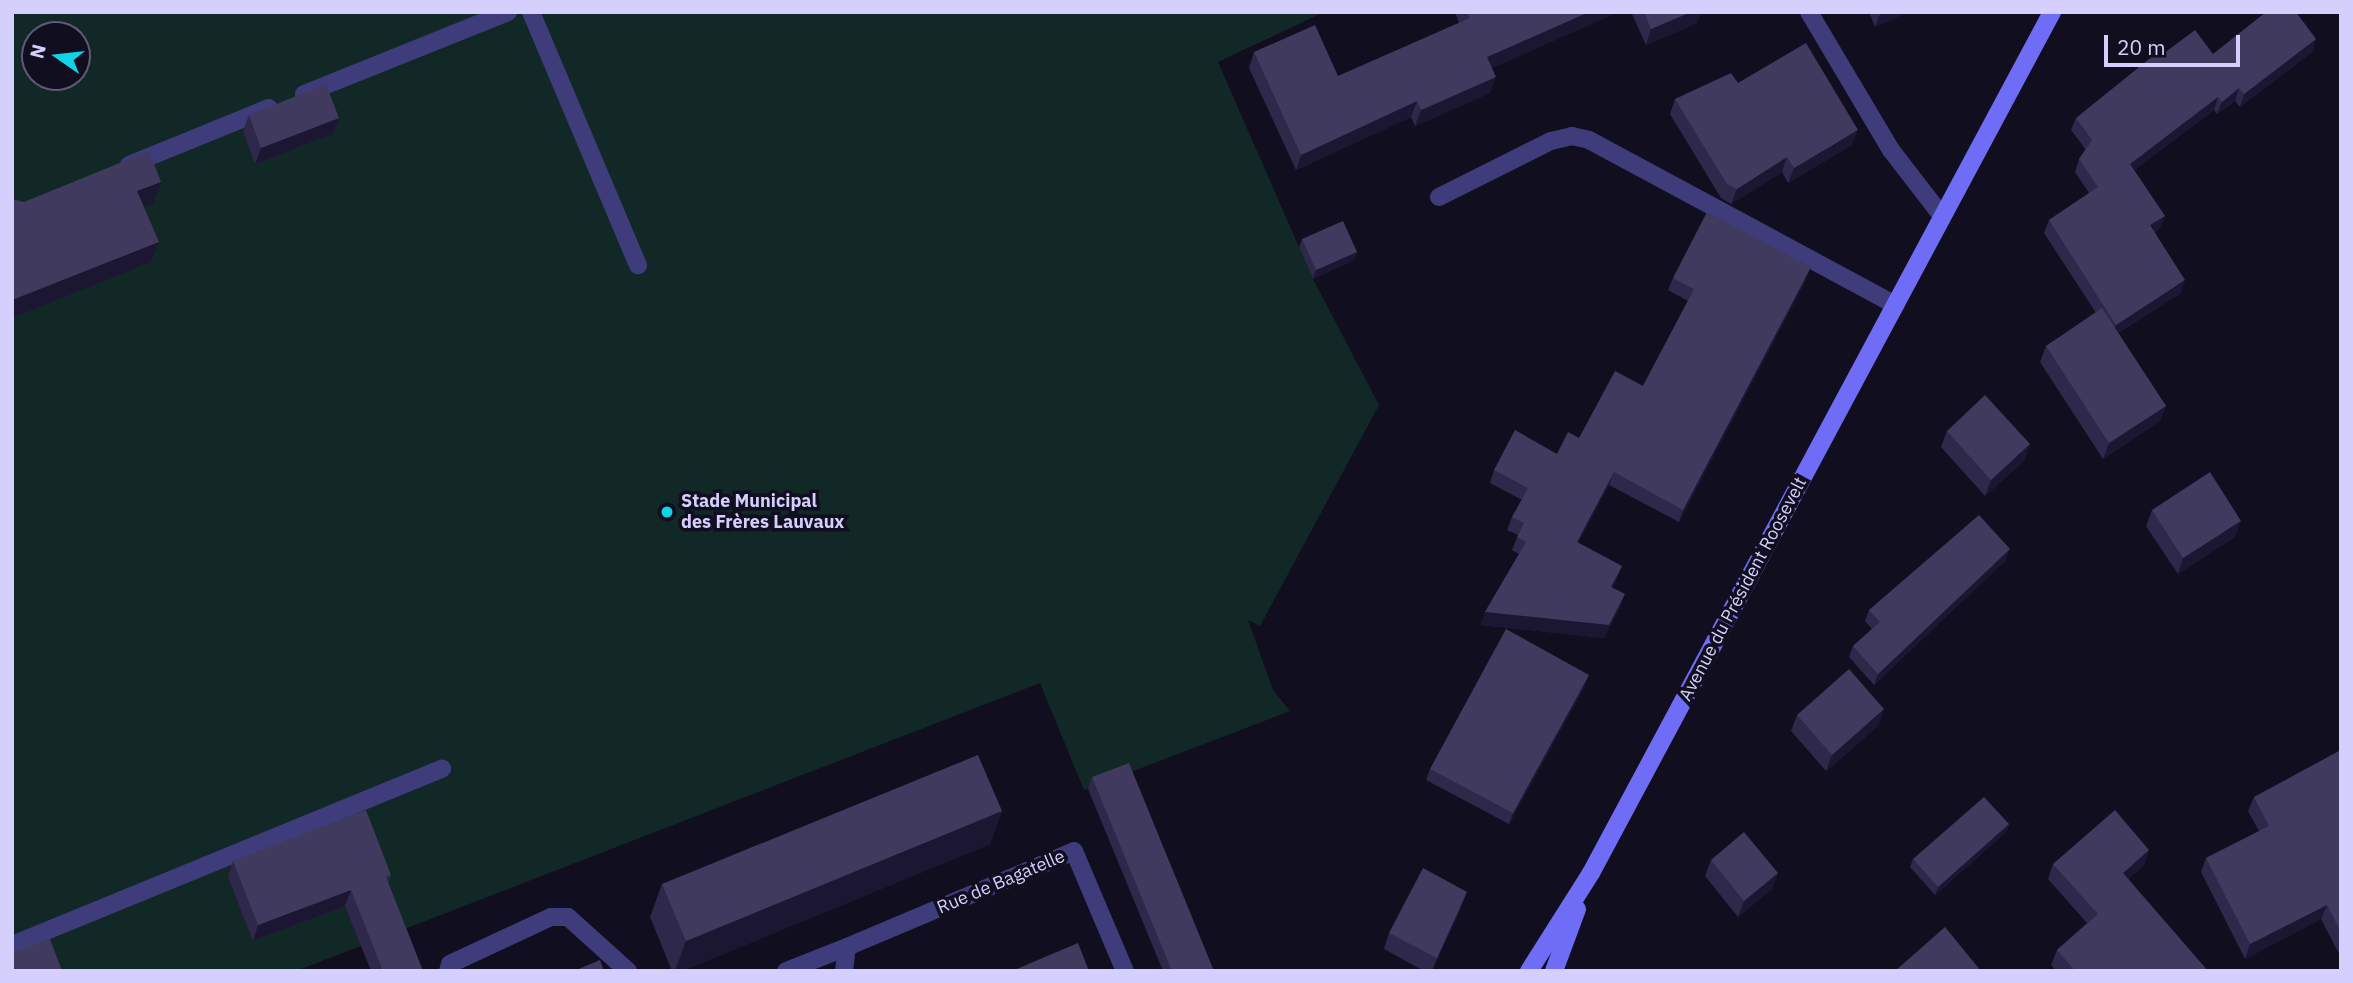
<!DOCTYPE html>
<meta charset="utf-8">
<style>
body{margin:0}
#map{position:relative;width:2353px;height:983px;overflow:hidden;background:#110e1f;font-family:"IBM Plex Sans",sans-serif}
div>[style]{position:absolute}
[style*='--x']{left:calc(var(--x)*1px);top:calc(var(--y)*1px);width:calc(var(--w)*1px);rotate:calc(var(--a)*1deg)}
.green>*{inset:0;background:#112827}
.service>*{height:18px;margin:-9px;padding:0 9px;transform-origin:9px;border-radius:9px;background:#3e3c7a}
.minor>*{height:18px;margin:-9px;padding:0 9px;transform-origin:9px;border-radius:9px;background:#3e3c7a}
.secondary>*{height:18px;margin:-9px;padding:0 9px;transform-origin:9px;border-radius:9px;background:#6f6df5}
.wall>*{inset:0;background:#2e284b}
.shaded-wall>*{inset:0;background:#1b1632}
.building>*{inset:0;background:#403a5e}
.dots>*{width:19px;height:19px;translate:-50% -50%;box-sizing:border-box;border:4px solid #110e1f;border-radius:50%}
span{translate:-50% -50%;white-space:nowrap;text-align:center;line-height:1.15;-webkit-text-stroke:7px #110e1f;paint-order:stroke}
.poi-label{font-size:18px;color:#d4cffc;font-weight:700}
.left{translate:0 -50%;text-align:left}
.street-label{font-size:18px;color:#d4cffc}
.frame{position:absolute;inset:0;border:14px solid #d4cffc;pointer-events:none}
.north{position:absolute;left:21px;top:21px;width:70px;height:70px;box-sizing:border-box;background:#110e1f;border:2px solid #5f5b77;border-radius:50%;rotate:284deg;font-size:19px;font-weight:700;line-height:28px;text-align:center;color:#d4cffc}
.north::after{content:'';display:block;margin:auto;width:24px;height:32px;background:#10d3e6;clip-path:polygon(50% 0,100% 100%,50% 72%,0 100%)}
.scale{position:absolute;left:2104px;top:35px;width:136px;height:32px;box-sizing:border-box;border:4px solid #d4cffc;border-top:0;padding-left:9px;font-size:21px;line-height:24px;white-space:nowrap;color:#d4cffc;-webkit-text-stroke:5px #110e1f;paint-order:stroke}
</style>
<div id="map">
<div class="green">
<div style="clip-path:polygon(evenodd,12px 12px,1324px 12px,1218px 62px,1313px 279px,1379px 405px,1260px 626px,1248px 620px,1273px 690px,1290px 711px,1084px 790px,1040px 683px,296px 971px,12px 971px,12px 12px,35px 35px,77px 35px,77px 77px,35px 77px,35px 35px)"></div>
</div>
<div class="service">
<div style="--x:531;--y:12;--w:275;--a:67.1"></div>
<div style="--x:304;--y:94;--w:220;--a:-21.9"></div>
<div style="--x:129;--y:165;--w:151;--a:-22.2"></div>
<div style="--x:12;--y:945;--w:465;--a:-22.3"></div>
<div style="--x:448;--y:971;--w:7;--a:-74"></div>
<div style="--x:450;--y:964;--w:111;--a:-25"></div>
<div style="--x:551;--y:917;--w:17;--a:0"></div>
<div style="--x:568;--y:917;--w:81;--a:42"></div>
<div style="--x:786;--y:971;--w:66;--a:-21.5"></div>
<div style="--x:844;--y:971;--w:24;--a:-83"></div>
<div style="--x:847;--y:947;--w:246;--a:-22.9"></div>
<div style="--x:1074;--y:851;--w:130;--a:67"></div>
</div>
<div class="minor">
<div style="--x:1809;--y:12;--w:161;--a:59.3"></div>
<div style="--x:1891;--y:150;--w:83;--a:52.3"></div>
<div style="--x:1439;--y:197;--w:125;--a:-26.6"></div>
<div style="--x:1551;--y:141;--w:22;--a:-13"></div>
<div style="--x:1572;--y:136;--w:17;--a:13"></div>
<div style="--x:1589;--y:140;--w:348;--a:28.3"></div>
</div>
<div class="secondary">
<div style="--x:1529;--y:971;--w:116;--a:-57.7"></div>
<div style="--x:1591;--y:873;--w:977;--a:-61.83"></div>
<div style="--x:1554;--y:971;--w:66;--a:-69.6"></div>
</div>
<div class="wall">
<div style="clip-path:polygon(1455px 12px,1618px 12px,1492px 68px,1490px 93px,1415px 126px,1411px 117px,1296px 170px,1249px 68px,1254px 52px,1338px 76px,1459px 23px)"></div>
<div style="clip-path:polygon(1631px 12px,1701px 12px,1697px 23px,1646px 45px)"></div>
<div style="clip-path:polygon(1869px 12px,1908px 12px,1875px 27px)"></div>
<div style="clip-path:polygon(2316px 39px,2312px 52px,2240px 107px,2235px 101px,2217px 114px,2214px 110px,2134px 170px,2165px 216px,2160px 228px,2155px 232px,2181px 293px,2118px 333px,2166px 406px,2160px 421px,2103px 459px,2040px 362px,2046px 346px,2096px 313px,2044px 233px,2049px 220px,2089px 193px,2075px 172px,2079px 159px,2086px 150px,2071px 130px,2076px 118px,2213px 54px)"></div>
<div style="clip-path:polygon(1738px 83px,1852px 145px,1788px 183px,1782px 172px,1731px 204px,1721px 198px,1670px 114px,1675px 99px)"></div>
<div style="clip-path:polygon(249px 115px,339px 118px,333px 134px,255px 164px,243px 131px)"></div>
<div style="clip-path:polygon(1302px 239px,1357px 252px,1354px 260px,1313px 279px,1299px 247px)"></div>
<div style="clip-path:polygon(1673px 278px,1806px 280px,1679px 522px,1609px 485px,1578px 543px,1622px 566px,1613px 588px,1620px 607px,1604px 638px,1481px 625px,1485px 612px,1519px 554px,1512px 550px,1518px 535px,1507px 530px,1512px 517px,1522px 500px,1490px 483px,1494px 470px,1557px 454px,1579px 438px,1643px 386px,1688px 301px,1668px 290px)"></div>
<div style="clip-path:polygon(1947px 431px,2025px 460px,1985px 496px,1941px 447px)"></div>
<div style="clip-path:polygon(2152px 510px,2235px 537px,2178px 574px,2146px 526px)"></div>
<div style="clip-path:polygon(2006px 560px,1874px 685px,1849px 657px,1853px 646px,1872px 629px,1865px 621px,1869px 610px)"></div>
<div style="clip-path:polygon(1585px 686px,1509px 824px,1426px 780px,1430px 769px)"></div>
<div style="clip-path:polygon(1797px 715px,1879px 725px,1826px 771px,1791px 731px)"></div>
<div style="clip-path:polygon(2341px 750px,2341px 951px,2338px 952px,2321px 919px,2245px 959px,2201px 872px,2206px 858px,2259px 831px,2248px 811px,2254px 797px)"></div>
<div style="clip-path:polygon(1092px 777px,1214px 971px,1163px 971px,1088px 789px)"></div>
<div style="clip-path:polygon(1002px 811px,990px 844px,682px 971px,672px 971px,650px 917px,662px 884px)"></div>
<div style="clip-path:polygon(2009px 824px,2006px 832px,1935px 895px,1910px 867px,1913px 859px)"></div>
<div style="clip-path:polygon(2149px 850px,2144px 865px,2128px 879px,2208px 971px,2056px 971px,2051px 965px,2057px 950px,2087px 923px,2048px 879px,2053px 864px)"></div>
<div style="clip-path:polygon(1711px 860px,1778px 873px,1772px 889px,1738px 917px,1705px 876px)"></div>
<div style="clip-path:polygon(233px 861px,391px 875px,388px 883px,423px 971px,371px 971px,345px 906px,253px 941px,228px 877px)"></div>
<div style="clip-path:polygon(1461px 908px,1432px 971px,1424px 971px,1384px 949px,1389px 933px)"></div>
</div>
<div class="shaded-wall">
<div style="clip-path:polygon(1589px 12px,1618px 12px,1481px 73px,1487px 57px)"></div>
<div style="clip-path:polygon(1691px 12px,1701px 12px,1697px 23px,1646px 45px,1651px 29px)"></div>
<div style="clip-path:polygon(1881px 12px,1908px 12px,1875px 27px)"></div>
<div style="clip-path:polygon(2316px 39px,2312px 52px,2240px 107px,2244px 94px)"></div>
<div style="clip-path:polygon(1496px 77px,1490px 93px,1415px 126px,1421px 110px)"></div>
<div style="clip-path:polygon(2239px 88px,2235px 101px,2217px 114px,2222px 102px)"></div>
<div style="clip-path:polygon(2218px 97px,2214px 110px,2126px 177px,2130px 164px)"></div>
<div style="clip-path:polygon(1417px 101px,1411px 117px,1296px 170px,1301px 155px)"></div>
<div style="clip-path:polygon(339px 118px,333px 134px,255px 164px,261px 148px)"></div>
<div style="clip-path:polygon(1858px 130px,1852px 145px,1788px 183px,1794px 168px)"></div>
<div style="clip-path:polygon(1787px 157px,1782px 172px,1731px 204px,1737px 189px)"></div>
<div style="clip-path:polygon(161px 182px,154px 203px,130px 212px,137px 191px)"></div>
<div style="clip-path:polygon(2165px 216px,2160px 228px,2146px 238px,2150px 225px)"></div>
<div style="clip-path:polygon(159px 242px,151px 262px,12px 318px,12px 300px)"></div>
<div style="clip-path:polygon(1357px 252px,1354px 260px,1313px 279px,1316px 270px)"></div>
<div style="clip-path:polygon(1811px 267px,1806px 280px,1679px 522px,1683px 510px)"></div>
<div style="clip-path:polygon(2185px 280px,2181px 293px,2111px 337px,2116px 325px)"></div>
<div style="clip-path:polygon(2166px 406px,2160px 421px,2103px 459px,2109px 443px)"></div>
<div style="clip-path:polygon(2030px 444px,2025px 460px,1985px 496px,1991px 480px)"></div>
<div style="clip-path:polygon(1614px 472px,1609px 485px,1572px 555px,1577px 542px)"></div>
<div style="clip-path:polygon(2241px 521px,2235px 537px,2178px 574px,2183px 558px)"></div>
<div style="clip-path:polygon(2010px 549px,2006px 560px,1874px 685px,1878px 674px)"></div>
<div style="clip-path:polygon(1622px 566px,1617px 579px,1607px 600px,1611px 587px)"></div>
<div style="clip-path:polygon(1625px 594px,1620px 607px,1604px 638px,1481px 625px,1485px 612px)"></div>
<div style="clip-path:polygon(1589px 675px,1585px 686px,1509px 824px,1513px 813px)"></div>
<div style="clip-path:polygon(1884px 709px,1879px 725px,1826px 771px,1832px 755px)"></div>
<div style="clip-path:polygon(1002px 811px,990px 844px,682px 971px,675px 971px,686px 941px)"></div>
<div style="clip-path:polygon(2009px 824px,2006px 832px,1935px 895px,1938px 887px)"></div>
<div style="clip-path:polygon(2149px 850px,2144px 865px,2117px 888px,2123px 873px)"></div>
<div style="clip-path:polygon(1778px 873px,1772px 889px,1738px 917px,1744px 901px)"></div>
<div style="clip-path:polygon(351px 890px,345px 906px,253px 941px,258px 925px)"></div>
<div style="clip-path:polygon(1467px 892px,1461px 908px,1432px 971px,1437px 958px)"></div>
<div style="clip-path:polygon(2327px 905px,2321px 919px,2245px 959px,2250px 944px)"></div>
</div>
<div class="building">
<div style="clip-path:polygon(1467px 12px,1589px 12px,1487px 57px,1496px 77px,1421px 110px,1417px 101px,1301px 155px,1254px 52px,1315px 25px,1338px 76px,1470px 18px)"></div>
<div style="clip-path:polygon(1644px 12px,1691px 12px,1651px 29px)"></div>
<div style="clip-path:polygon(2266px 12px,2296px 12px,2316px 39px,2244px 94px,2239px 88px,2222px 102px,2218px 97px,2130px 164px,2165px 216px,2150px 225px,2185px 280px,2116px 325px,2049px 220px,2098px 187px,2079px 159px,2092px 140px,2076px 118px,2159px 51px,2167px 51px,2195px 30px,2213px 54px)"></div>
<div style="clip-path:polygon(1806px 43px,1858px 130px,1794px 168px,1787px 157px,1737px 189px,1727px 184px,1675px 99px,1731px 73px,1738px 83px)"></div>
<div style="clip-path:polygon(326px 84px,339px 118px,261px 148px,249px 115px)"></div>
<div style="clip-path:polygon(149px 151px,161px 182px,137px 191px,159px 242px,12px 300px,12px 199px,24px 202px)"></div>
<div style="clip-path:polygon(1707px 212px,1811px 267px,1683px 510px,1614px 472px,1577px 542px,1622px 566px,1611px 587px,1625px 594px,1609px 625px,1485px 612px,1526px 542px,1517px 537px,1524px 523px,1512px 517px,1528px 488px,1494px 470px,1515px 430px,1557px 454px,1568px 432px,1579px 438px,1615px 371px,1643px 386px,1694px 289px,1673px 278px)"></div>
<div style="clip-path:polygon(1343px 221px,1357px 252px,1316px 270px,1302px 239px)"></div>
<div style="clip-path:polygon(2102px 308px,2166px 406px,2109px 443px,2046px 346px)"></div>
<div style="clip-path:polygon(1985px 395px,2030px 444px,1991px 480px,1947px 431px)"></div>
<div style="clip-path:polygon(2210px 472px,2241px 521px,2183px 558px,2152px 510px)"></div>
<div style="clip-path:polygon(1979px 515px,2010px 549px,1878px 674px,1853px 646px,1880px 622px,1869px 610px)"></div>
<div style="clip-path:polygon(1506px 629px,1589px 675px,1513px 813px,1430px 769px)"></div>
<div style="clip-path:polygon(1849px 669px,1884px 709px,1832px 755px,1797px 715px)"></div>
<div style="clip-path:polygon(2341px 750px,2341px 932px,2327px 905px,2250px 944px,2206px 858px,2269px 826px,2254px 797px)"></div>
<div style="clip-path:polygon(978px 755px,1002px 811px,686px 941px,662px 884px)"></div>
<div style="clip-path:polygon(1129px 763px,1214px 971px,1172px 971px,1092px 777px)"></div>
<div style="clip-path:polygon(1984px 797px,2009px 824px,1938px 887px,1913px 859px)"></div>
<div style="clip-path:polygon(366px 810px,391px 875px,386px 877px,423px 971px,383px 971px,351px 890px,258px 925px,233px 861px)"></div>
<div style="clip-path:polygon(2115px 810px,2149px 850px,2123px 873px,2208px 971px,2075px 971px,2057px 950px,2098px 914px,2053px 864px)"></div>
<div style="clip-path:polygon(1744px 832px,1778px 873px,1744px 901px,1711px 860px)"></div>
<div style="clip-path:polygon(1423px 868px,1467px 892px,1437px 958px,1389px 933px)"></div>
<div style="clip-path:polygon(1945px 927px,1981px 971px,1895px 971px)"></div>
<div style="clip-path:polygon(50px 939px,62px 971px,12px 971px,12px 953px)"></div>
<div style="clip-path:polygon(1078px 943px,1089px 971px,1012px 971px)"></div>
<div style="clip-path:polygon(600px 960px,604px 971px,574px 971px)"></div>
</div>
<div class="dots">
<div style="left:667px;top:512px;background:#10d3e6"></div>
</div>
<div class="poi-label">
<span class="left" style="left:681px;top:512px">Stade Municipal<br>des Frères Lauvaux</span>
</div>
<div class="street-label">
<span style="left:1743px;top:589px;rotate:-62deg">Avenue du Président Roosevelt</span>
<span style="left:1001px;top:882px;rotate:-23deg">Rue de Bagatelle</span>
</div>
<div class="frame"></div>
<div class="north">N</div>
<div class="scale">20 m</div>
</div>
